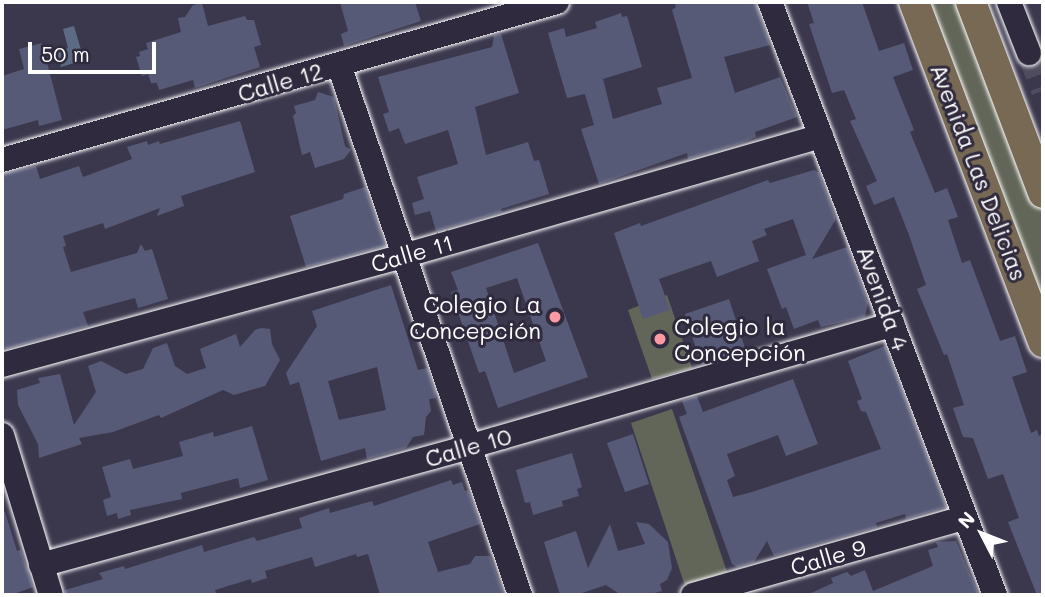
<!DOCTYPE html>
<meta charset="utf-8">
<style>
body{margin:0}
#map{position:relative;width:1045px;height:597px;overflow:hidden;background:#3b384e;font-family:Mali,sans-serif}
div>[style]{position:absolute}
[style*='--x']{left:calc(var(--x)*1px);top:calc(var(--y)*1px);width:calc(var(--w)*1px);rotate:calc(var(--a)*1deg)}
.green>*{inset:0;background:#626658}
.water>*{inset:0;background:#5d6a84}
.building>*{inset:0;background:#575a77}
.minor-tunnel>*{height:24px;margin-top:-12px;transform-origin:0;background:repeating-linear-gradient(90deg,#4f4c60 0 24px,transparent 0 36px)}
.roads{filter:drop-shadow(0 0 2px #fff) drop-shadow(0 0 2px #fff)}
.minor>*{height:24px;margin:-12px;padding:0 12px;transform-origin:12px;border-radius:12px;background:#2f2a3d}
.major>*{height:30px;margin:-15px;padding:0 15px;transform-origin:15px;border-radius:15px;background:#776954}
.dots>*{width:19px;height:19px;translate:-50% -50%;box-sizing:border-box;border:4px solid #2f2a3d;border-radius:50%}
span{translate:-50% -50%;white-space:nowrap;text-align:center;line-height:1.15;-webkit-text-stroke:6px #2f2a3d;paint-order:stroke}
.street-label{font-size:23px;color:#fff}
.poi-label{font-size:23px;color:#fff}
.right{translate:-100% -50%;text-align:right}
.left{translate:0 -50%;text-align:left}
.frame{position:absolute;inset:0;border:4px solid #fff;pointer-events:none}
.north{position:absolute;left:947px;top:499px;width:70px;height:70px;-webkit-text-stroke:5px #2f2a3d;paint-order:stroke;rotate:312deg;font-size:19px;font-weight:700;line-height:28px;text-align:center;color:#fff}
.north::after{content:'';display:block;margin:auto;width:24px;height:32px;background:#fff;clip-path:polygon(50% 0,100% 100%,50% 72%,0 100%)}
.scale{position:absolute;left:28px;top:42px;width:128px;height:32px;box-sizing:border-box;border:4px solid #fff;border-top:0;padding-left:9px;font-size:21px;line-height:24px;white-space:nowrap;color:#fff;-webkit-text-stroke:5px #2f2a3d;paint-order:stroke}
</style>
<div id="map">
<div class="green">
<div style="clip-path:polygon(917px 2px,967px 2px,1043px 200px,1043px 338px)"></div>
<div style="clip-path:polygon(667px 295px,692px 368px,652px 379px,628px 310px)"></div>
<div style="clip-path:polygon(672px 409px,727px 572px,685px 586px,631px 423px)"></div>
</div>
<div class="water">
<div style="clip-path:polygon(74px 26px,84px 60px,61px 67px,57px 52px,68px 48px,63px 29px)"></div>
</div>
<div class="building">
<div style="clip-path:polygon(340px 2px,415px 2px,421px 21px,344px 46px,341px 34px,348px 31px)"></div>
<div style="clip-path:polygon(674px 2px,755px 2px,770px 45px,724px 57px,735px 93px,780px 77px,797px 117px,755px 132px,756px 137px,741px 143px,688px 159px,687px 153px,599px 184px,581px 129px,594px 125px,585px 94px,567px 98px,548px 33px,564px 28px,566px 37px,597px 28px,595px 22px,610px 17px,621px 13px,622px 17px,627px 16px,642px 67px,603px 79px,613px 119px,662px 104px,657px 88px,692px 78px,672px 10px,676px 7px)"></div>
<div style="clip-path:polygon(807px 2px,862px 2px,879px 51px,904px 43px,913px 70px,893px 77px,914px 130px,910px 132px,935px 193px,947px 188px,958px 217px,948px 220px,962px 263px,970px 260px,1000px 341px,1015px 336px,1027px 372px,1012px 377px,1031px 433px,1037px 430px,1039px 436px,1043px 434px,1043px 595px,1037px 595px,1008px 522px,1019px 518px,1003px 474px,988px 479px,973px 438px,963px 437px,953px 408px,964px 405px,947px 354px,944px 355px,917px 289px,926px 285px,909px 235px,894px 197px,874px 205px,866px 186px,877px 181px,850px 121px,856px 119px,844px 90px,832px 93px,809px 24px,814px 23px)"></div>
<div style="clip-path:polygon(202px 3px,208px 26px,245px 16px,247px 20px,254px 20px,261px 45px,254px 47px,260px 67px,195px 88px,193px 80px,159px 90px,157px 83px,151px 83px,148px 74px,142px 76px,136px 57px,140px 56px,139px 52px,148px 49px,146px 43px,181px 32px,178px 18px,185px 17px,193px 5px)"></div>
<div style="clip-path:polygon(501px 34px,519px 93px,475px 107px,486px 155px,528px 142px,534px 161px,539px 160px,549px 194px,501px 209px,502px 212px,436px 231px,430px 211px,415px 215px,412px 203px,424px 199px,417px 177px,458px 164px,448px 130px,405px 144px,399px 128px,389px 132px,383px 114px,389px 112px,378px 77px,492px 47px,494px 35px)"></div>
<div style="clip-path:polygon(42px 43px,62px 120px,39px 126px,38px 120px,2px 130px,2px 76px,24px 69px,19px 49px)"></div>
<div style="clip-path:polygon(318px 92px,334px 97px,345px 146px,351px 150px,344px 159px,315px 168px,310px 152px,302px 155px,293px 116px,296px 113px,294px 106px,315px 100px)"></div>
<div style="clip-path:polygon(240px 121px,255px 172px,181px 196px,184px 206px,157px 216px,160px 208px,105px 229px,103px 223px,63px 236px,66px 246px,63px 247px,71px 272px,137px 253px,141px 244px,145px 251px,152px 249px,168px 299px,138px 308px,135px 298px,83px 312px,88px 326px,6px 349px,2px 346px,2px 174px,36px 166px,40px 179px,79px 166px,83px 177px,132px 159px,127px 147px,147px 141px,148px 145px,159px 141px,160px 144px)"></div>
<div style="clip-path:polygon(814px 170px,819px 173px,836px 219px,812px 259px,847px 247px,868px 303px,865px 317px,821px 327px,818px 320px,794px 329px,786px 307px,782px 309px,767px 269px,806px 255px,793px 219px,764px 229px,767px 235px,752px 241px,759px 261px,717px 277px,711px 261px,659px 279px,670px 310px,643px 319px,614px 233px,640px 223px,641px 226px,768px 180px,770px 183px)"></div>
<div style="clip-path:polygon(365px 187px,385px 246px,306px 267px,290px 216px,343px 199px,344px 194px)"></div>
<div style="clip-path:polygon(evenodd,538px 243px,588px 377px,498px 408px,485px 371px,479px 373px,451px 292px,458px 290px,451px 272px,538px 243px,517px 278px,546px 361px,514px 373px,486px 288px,517px 278px)"></div>
<div style="clip-path:polygon(evenodd,391px 285px,418px 370px,427px 368px,435px 392px,436px 398px,429px 399px,431px 411px,426px 417px,424px 435px,413px 437px,406px 448px,367px 459px,365px 448px,321px 461px,299px 382px,290px 385px,286px 373px,317px 326px,312px 311px,391px 285px,377px 367px,386px 410px,339px 420px,328px 381px,377px 367px)"></div>
<div style="clip-path:polygon(729px 299px,746px 351px,701px 364px,685px 314px)"></div>
<div style="clip-path:polygon(261px 328px,270px 329px,272px 344px,280px 360px,265px 386px,234px 395px,223px 390px,161px 418px,159px 415px,113px 432px,79px 438px,82px 444px,39px 458px,38px 444px,18px 405px,17px 390px,40px 383px,38px 378px,60px 374px,74px 425px,96px 392px,88px 366px,101px 361px,126px 374px,143px 369px,153px 348px,167px 343px,175px 366px,187px 374px,206px 368px,200px 349px,236px 334px,240px 347px,255px 330px)"></div>
<div style="clip-path:polygon(885px 346px,946px 507px,906px 519px,905px 514px,876px 523px,877px 527px,774px 556px,767px 541px,754px 562px,737px 567px,732px 564px,679px 417px,687px 414px,682px 401px,697px 396px,703px 412px,793px 379px,818px 444px,786px 456px,778px 435px,727px 454px,735px 476px,727px 480px,733px 497px,752px 492px,881px 449px,866px 412px,861px 411px,857px 401px,862px 399px,848px 361px)"></div>
<div style="clip-path:polygon(252px 426px,268px 480px,240px 488px,238px 478px,181px 493px,182px 499px,130px 510px,131px 515px,118px 519px,117px 513px,107px 516px,103px 500px,111px 497px,102px 467px,130px 459px,133px 469px,183px 456px,179px 442px,213px 432px,214px 437px)"></div>
<div style="clip-path:polygon(633px 434px,649px 484px,625px 492px,607px 443px)"></div>
<div style="clip-path:polygon(572px 453px,582px 487px,577px 489px,579px 496px,562px 501px,563px 506px,533px 515px,530px 502px,525px 503px,516px 470px)"></div>
<div style="clip-path:polygon(451px 480px,453px 485px,462px 482px,465px 491px,468px 490px,480px 524px,428px 542px,438px 572px,470px 564px,475px 556px,490px 556px,504px 595px,380px 595px,368px 554px,357px 557px,356px 554px,315px 567px,312px 557px,265px 571px,267px 578px,252px 583px,251px 579px,215px 590px,217px 595px,65px 595px,65px 590px,103px 579px,99px 573px,124px 566px,125px 569px,202px 545px,204px 552px,254px 537px,257px 541px,302px 528px,299px 518px,329px 508px,330px 513px,372px 501px,374px 506px)"></div>
<div style="clip-path:polygon(2px 512px,5px 512px,17px 551px,21px 550px,33px 587px,11px 595px,2px 595px)"></div>
<div style="clip-path:polygon(636px 522px,649px 524px,668px 542px,672px 568px,667px 580px,660px 584px,662px 591px,647px 595px,621px 595px,606px 585px,576px 595px,560px 595px,544px 542px,576px 531px,588px 568px,610px 524px,618px 551px,645px 544px)"></div>
<div style="clip-path:polygon(956px 541px,979px 595px,807px 595px,833px 583px,831px 578px,847px 572px,851px 576px,865px 570px,873px 591px,933px 566px,928px 550px,938px 547px,936px 542px)"></div>
</div>
<div class="minor-tunnel">
<div style="--x:1029;--y:53;--w:40;--a:69"></div>
</div>
<div class="roads">
<div class="minor">
<div style="--x:770;--y:2;--w:634;--a:69.22"></div>
<div style="--x:1009;--y:2;--w:55;--a:68.6"></div>
<div style="--x:339;--y:65;--w:560;--a:71.14"></div>
<div style="--x:2;--y:160;--w:577;--a:-15.89"></div>
<div style="--x:2;--y:365;--w:416;--a:-15.2"></div>
<div style="--x:403;--y:256;--w:435;--a:-16"></div>
<div style="--x:2;--y:435;--w:167;--a:73"></div>
<div style="--x:41;--y:565;--w:443;--a:-15.4"></div>
<div style="--x:468;--y:447;--w:442;--a:-16.1"></div>
<div style="--x:693;--y:595;--w:281;--a:-15.9"></div>
</div>
<div class="major">
<div style="--x:914;--y:2;--w:364;--a:69.2"></div>
<div style="--x:971;--y:2;--w:204;--a:69.3"></div>
</div>
</div>
<div class="dots">
<div style="left:555px;top:317px;background:#ff9aa2"></div>
<div style="left:660px;top:339px;background:#ff9aa2"></div>
</div>
<div class="street-label">
<span style="left:280px;top:82px;rotate:-16deg">Calle 12</span>
<span style="left:979px;top:172px;rotate:69deg">Avenida Las Delicias</span>
<span style="left:412px;top:253px;rotate:-16deg">Calle 11</span>
<span style="left:883px;top:298px;rotate:70deg">Avenida 4</span>
<span style="left:468px;top:447px;rotate:-16deg">Calle 10</span>
<span style="left:828px;top:557px;rotate:-16deg">Calle 9</span>
</div>
<div class="poi-label">
<span class="right" style="left:541px;top:317px">Colegio La<br>Concepción</span>
<span class="left" style="left:674px;top:339px">Colegio la<br>Concepción</span>
</div>
<div class="frame"></div>
<div class="north">N</div>
<div class="scale">50 m</div>
</div>
